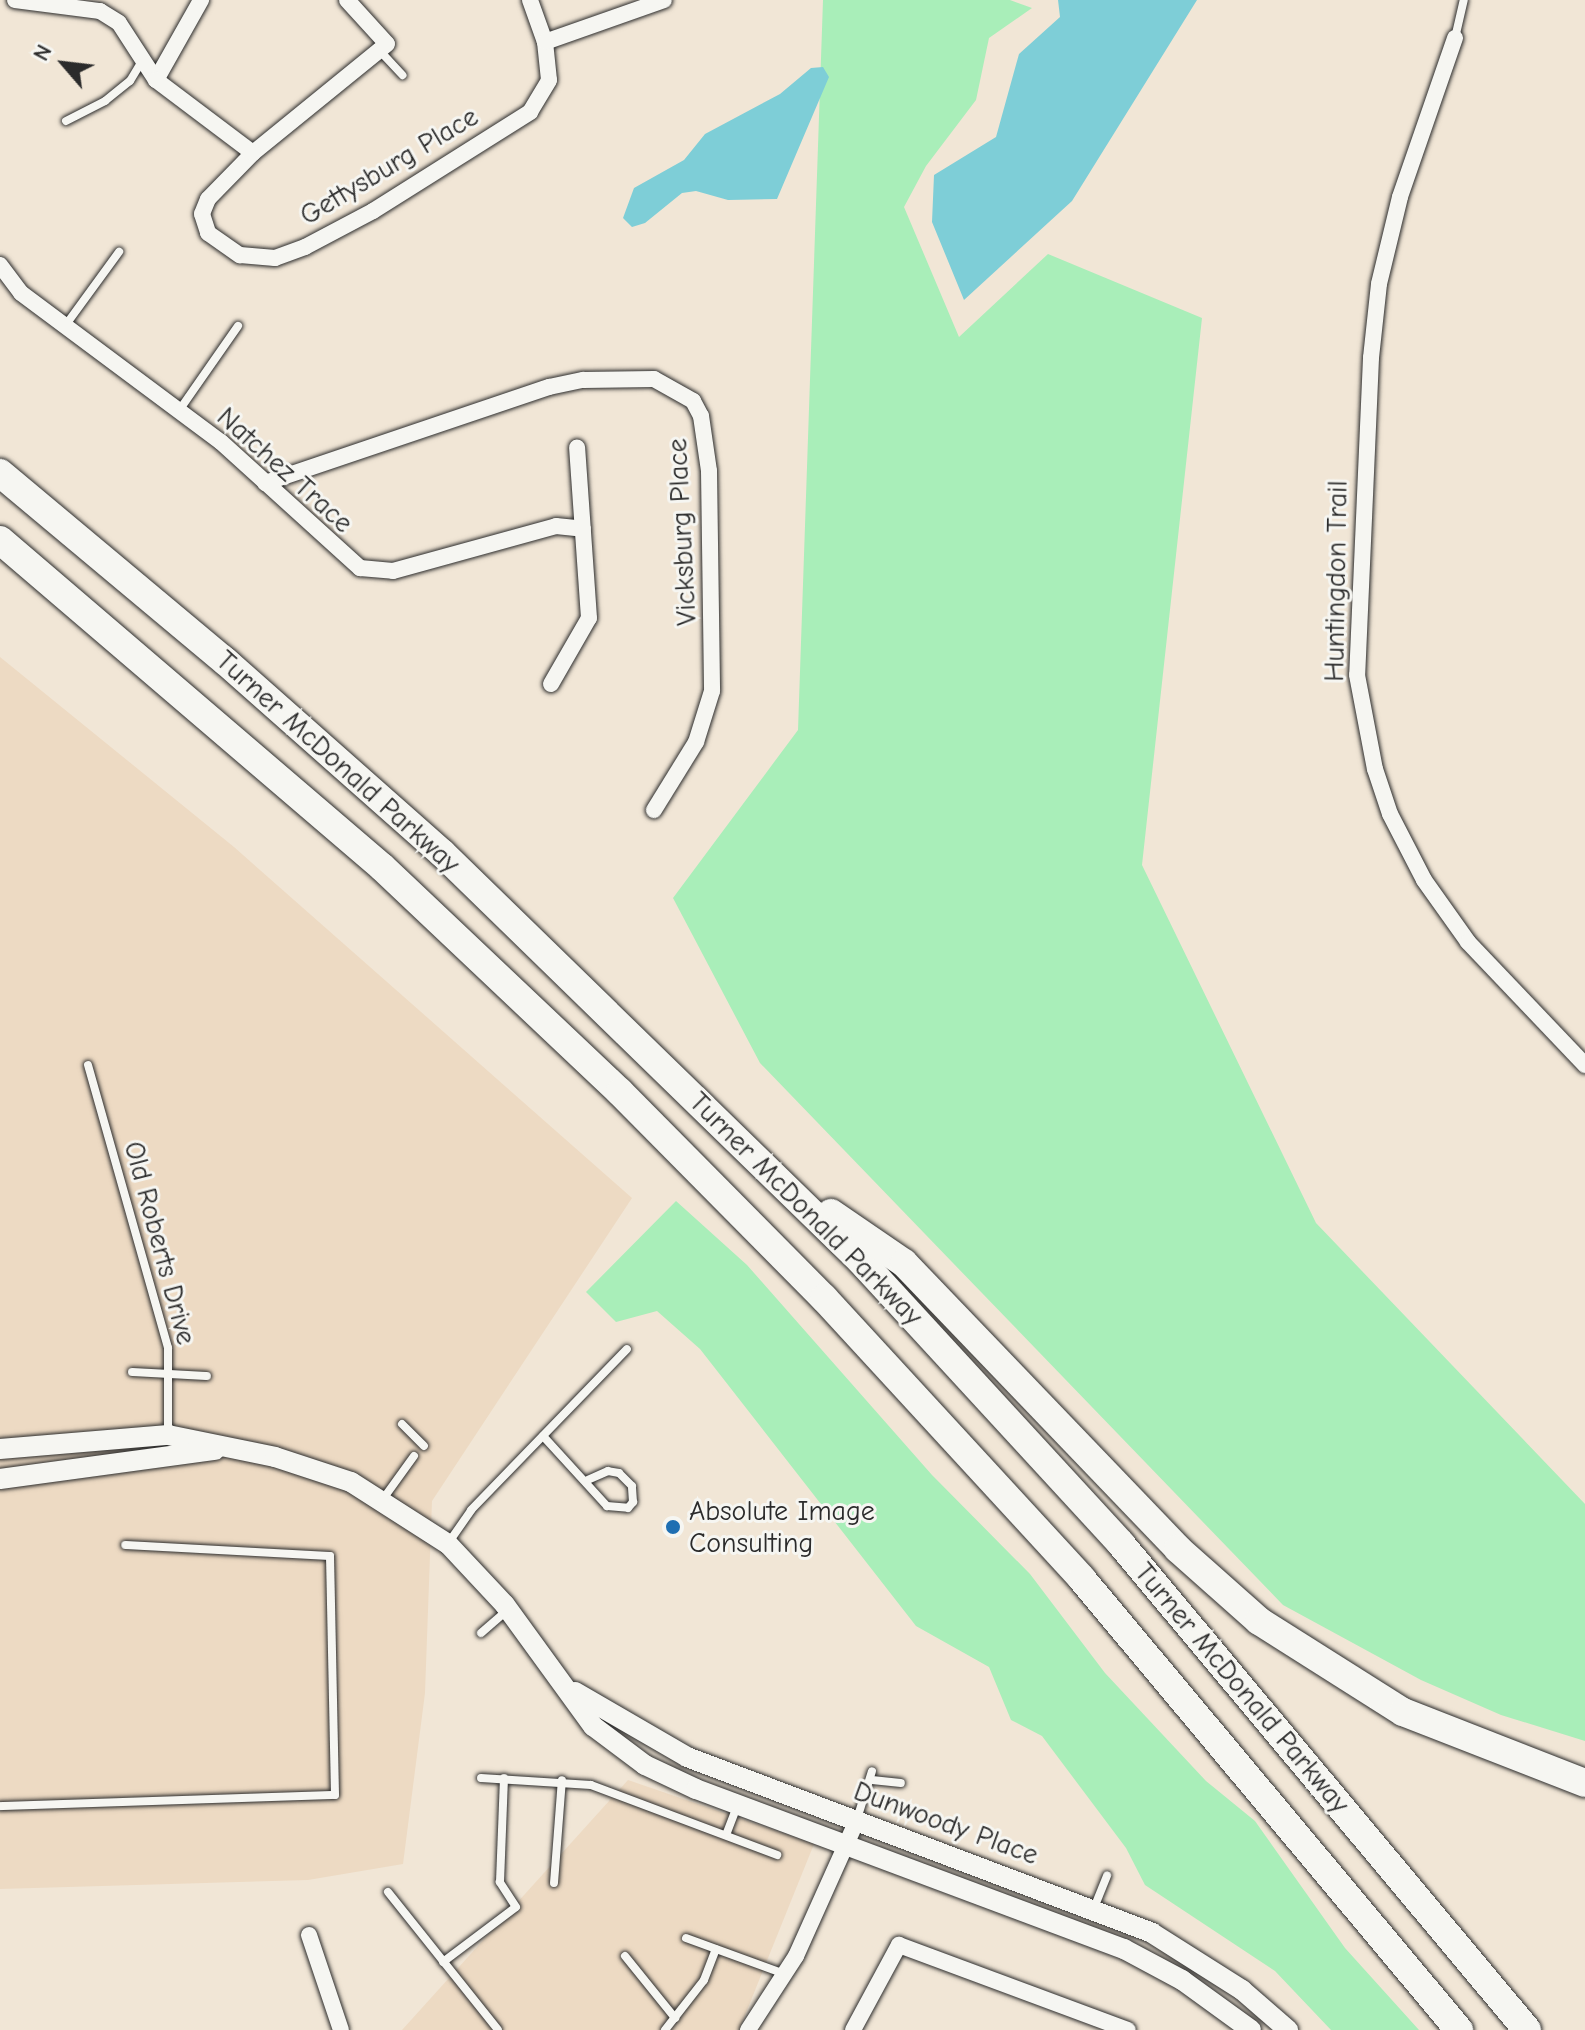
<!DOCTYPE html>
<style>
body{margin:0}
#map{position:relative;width:1585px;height:2030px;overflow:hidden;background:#f1e6d6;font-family:"Comic Neue",sans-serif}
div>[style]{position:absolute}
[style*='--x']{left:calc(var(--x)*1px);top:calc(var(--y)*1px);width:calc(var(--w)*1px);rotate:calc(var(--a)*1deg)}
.built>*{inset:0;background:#eddac3}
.green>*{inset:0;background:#a9eeb9}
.water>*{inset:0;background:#7eced7}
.roads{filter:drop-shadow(0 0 2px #2b2b2b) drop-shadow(0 0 2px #2b2b2b)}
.service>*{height:8px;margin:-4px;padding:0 4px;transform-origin:4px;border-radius:4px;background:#f6f6f2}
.minor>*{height:16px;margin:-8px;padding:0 8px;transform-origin:8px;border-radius:8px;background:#f6f6f2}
.tertiary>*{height:20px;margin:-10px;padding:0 10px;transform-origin:10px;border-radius:10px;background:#f6f6f2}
.motorway>*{height:28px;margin:-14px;padding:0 14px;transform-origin:14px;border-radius:14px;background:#f6f6f2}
.dots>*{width:22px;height:22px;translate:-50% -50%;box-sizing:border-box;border:4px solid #f6f6f2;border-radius:50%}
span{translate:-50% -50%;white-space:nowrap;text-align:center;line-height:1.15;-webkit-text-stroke:6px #f6f6f2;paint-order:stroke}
.street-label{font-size:28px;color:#2b2b2b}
.poi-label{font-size:28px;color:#2b2b2b}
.left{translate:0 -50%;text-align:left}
.north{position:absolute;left:24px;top:24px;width:80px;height:80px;-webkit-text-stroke:6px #f6f6f2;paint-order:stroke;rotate:298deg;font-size:22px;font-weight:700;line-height:32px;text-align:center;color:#2b2b2b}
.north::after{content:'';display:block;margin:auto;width:28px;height:36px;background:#2b2b2b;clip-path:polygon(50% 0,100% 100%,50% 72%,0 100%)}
</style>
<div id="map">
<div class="built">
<div style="clip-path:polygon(0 657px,234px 847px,632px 1198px,432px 1501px,425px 1693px,403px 1864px,308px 1880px,0 1889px)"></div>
<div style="clip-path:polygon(628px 1780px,814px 1844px,739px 2030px,402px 2030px)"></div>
</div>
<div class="green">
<div style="clip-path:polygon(823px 0,1010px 0,1032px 8px,989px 38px,976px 100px,926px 166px,904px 207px,959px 337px,1048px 254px,1202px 318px,1142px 865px,1316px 1223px,1585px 1504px,1585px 1741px,1501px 1715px,1421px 1680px,1283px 1605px,760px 1063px,673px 898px,798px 730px)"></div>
<div style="clip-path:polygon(676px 1201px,747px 1265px,932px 1475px,1030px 1574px,1105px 1673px,1206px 1781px,1255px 1821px,1345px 1948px,1419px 2030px,1331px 2030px,1275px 1971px,1145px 1885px,1126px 1848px,1042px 1736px,1011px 1720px,989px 1667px,916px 1626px,700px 1349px,657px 1311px,616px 1322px,586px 1292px)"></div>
</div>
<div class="water">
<div style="clip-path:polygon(1058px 0,1197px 0,1072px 201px,964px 300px,932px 222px,934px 175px,996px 137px,1019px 54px,1060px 17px)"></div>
<div style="clip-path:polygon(823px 67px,829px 77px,777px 199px,728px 200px,696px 191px,682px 193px,645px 223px,632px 227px,623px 218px,634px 188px,684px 160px,705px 134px,780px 94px,811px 68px)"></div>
</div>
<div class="roads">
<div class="service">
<div style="--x:1455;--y:38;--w:39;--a:-77"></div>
<div style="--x:380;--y:51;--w:33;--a:47"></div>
<div style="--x:66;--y:121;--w:44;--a:-27.1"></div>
<div style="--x:105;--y:101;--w:32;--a:-39"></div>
<div style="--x:130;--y:81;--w:26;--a:-59"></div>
<div style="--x:65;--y:326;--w:92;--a:-53.9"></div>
<div style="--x:178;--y:412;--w:105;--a:-55.1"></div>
<div style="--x:88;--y:1065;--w:294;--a:74.2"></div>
<div style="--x:168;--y:1348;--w:86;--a:90"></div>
<div style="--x:132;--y:1372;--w:75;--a:3.1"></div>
<div style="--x:402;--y:1424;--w:31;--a:45"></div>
<div style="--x:543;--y:1436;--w:95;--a:47.6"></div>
<div style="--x:607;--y:1506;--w:21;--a:5"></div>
<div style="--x:628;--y:1508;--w:8;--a:-50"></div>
<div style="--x:633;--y:1502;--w:16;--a:-94"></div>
<div style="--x:632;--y:1486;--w:18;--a:-135"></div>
<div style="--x:619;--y:1473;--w:11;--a:-170"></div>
<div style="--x:608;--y:1471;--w:22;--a:156"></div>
<div style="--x:383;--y:1499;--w:53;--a:-54.2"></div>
<div style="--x:449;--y:1542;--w:39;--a:-55"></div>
<div style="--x:471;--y:1510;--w:224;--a:-45.9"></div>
<div style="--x:481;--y:1633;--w:35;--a:-41"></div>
<div style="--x:481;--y:1778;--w:110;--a:3.6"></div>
<div style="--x:591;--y:1785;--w:199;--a:20.6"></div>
<div style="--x:872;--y:1780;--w:29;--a:6"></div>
<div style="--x:0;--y:1806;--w:335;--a:-1.9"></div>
<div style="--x:335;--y:1795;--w:239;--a:-91.2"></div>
<div style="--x:330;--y:1556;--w:205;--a:-176.9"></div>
<div style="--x:857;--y:1819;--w:50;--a:-72.6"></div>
<div style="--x:726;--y:1835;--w:31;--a:-69"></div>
<div style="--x:554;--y:1883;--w:103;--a:-85.6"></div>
<div style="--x:388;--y:1892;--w:176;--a:51.4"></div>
<div style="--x:1094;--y:1908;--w:35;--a:-68"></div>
<div style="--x:686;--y:1938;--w:105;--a:20"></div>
<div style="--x:625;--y:1956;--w:80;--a:51.1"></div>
<div style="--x:443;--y:1962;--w:91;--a:-37"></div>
<div style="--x:516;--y:1907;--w:30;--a:-123"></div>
<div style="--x:500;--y:1882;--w:104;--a:-87.8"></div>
<div style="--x:665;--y:2030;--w:63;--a:-52"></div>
<div style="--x:704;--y:1980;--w:33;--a:-69"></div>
</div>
<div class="minor">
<div style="--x:15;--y:0;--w:86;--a:7.4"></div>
<div style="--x:100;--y:11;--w:22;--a:32"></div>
<div style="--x:119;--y:23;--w:68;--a:57"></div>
<div style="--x:156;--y:80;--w:92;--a:-60.6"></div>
<div style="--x:347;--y:0;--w:59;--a:47.7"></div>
<div style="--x:387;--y:44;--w:173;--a:140.9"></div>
<div style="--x:253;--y:153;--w:64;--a:134.4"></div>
<div style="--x:208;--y:199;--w:16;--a:112"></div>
<div style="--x:202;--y:214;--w:20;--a:72"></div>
<div style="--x:208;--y:233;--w:39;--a:35"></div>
<div style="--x:240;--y:255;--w:35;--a:5"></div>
<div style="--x:275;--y:258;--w:32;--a:-20"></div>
<div style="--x:305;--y:247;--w:77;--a:-27.9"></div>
<div style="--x:373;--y:211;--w:186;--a:-32.2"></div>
<div style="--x:530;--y:112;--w:37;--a:-59"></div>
<div style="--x:549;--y:80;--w:38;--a:-96"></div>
<div style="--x:545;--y:42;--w:45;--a:-109.7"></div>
<div style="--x:1455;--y:38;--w:168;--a:109.1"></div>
<div style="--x:1400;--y:197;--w:89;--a:103.6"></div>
<div style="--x:1379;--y:284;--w:74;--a:96.2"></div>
<div style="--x:1371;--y:358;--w:317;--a:92.5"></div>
<div style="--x:1357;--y:675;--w:96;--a:79.2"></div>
<div style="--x:1375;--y:769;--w:47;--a:71.6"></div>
<div style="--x:1390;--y:814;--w:74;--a:62.7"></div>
<div style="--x:1424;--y:880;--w:76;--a:54.6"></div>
<div style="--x:1468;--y:942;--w:170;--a:46.4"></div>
<div style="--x:545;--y:42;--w:126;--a:-19.4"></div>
<div style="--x:156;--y:80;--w:121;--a:37"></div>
<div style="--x:0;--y:265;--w:35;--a:53"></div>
<div style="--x:21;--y:293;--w:249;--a:36.7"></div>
<div style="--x:221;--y:442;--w:188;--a:42.2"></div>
<div style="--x:360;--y:568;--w:33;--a:5"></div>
<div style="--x:393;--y:571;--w:169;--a:-15.4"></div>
<div style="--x:556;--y:526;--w:27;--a:6"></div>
<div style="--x:265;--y:483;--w:300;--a:-18.7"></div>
<div style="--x:549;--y:387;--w:35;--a:-12"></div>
<div style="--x:583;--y:380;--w:71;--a:-0.8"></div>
<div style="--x:654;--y:379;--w:45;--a:29.4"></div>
<div style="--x:693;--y:401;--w:17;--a:62"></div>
<div style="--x:701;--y:416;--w:56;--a:81.7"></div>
<div style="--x:709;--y:471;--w:220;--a:89.2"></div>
<div style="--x:712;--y:691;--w:53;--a:107.4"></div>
<div style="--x:696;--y:742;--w:80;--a:121.7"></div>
<div style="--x:551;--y:684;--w:76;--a:-60.1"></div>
<div style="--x:589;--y:618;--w:171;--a:-94"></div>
<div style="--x:309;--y:1935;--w:100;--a:71.4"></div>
<div style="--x:748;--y:2030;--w:88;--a:-57"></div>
<div style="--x:796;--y:1956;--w:149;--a:-65.8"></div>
<div style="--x:853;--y:2030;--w:97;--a:-61.6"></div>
<div style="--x:899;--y:1945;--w:244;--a:20.4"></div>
</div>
<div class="tertiary">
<div style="--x:0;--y:1449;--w:169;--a:-4.8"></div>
<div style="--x:168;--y:1435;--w:109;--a:11.6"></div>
<div style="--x:275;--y:1457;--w:80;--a:18.2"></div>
<div style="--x:351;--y:1482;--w:115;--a:32.6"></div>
<div style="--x:448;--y:1544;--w:83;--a:46.9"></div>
<div style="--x:505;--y:1605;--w:150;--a:54"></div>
<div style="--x:593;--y:1726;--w:65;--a:36.9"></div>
<div style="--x:645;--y:1765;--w:56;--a:25.2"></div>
<div style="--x:696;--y:1789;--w:457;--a:20.5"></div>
<div style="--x:1124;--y:1949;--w:66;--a:28.1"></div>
<div style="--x:1182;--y:1980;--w:85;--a:35.9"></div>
<div style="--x:0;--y:1479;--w:217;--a:-7.7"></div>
<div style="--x:575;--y:1692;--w:129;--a:30.1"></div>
<div style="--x:687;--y:1757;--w:497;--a:20.7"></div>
<div style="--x:1152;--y:1933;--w:107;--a:32.3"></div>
<div style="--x:1242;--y:1990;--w:61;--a:41"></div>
</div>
<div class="motorway">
<div style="--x:0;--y:473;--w:293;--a:39.9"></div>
<div style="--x:225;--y:661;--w:290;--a:41.5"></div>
<div style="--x:442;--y:853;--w:586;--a:44.24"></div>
<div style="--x:862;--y:1262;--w:383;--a:47.4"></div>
<div style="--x:1121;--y:1544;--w:633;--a:50.12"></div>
<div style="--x:0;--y:540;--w:503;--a:40.56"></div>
<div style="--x:382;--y:867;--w:328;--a:43.4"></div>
<div style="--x:620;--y:1092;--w:290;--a:45.3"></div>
<div style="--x:824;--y:1298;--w:381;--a:47.4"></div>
<div style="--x:1082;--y:1579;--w:588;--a:50.11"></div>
<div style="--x:831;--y:1213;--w:88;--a:34.4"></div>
<div style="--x:904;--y:1263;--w:396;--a:46.2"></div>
<div style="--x:1178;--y:1549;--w:108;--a:41.6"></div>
<div style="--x:1259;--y:1621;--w:170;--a:32.3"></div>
<div style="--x:1403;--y:1712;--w:195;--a:21.3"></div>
</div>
</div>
<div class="dots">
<div style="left:673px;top:1527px;background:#1f6fb2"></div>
</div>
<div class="street-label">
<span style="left:389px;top:166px;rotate:-31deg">Gettysburg Place</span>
<span style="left:285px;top:470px;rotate:42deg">Natchez Trace</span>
<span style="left:682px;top:532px;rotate:-93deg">Vicksburg Place</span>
<span style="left:1336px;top:581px;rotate:-89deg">Huntingdon Trail</span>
<span style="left:338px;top:762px;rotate:42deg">Turner McDonald Parkway</span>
<span style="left:806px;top:1209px;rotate:45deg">Turner McDonald Parkway</span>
<span style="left:160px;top:1243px;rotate:75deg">Old Roberts Drive</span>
<span style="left:1242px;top:1688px;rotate:50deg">Turner McDonald Parkway</span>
<span style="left:946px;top:1823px;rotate:20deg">Dunwoody Place</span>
</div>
<div class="poi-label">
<span class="left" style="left:689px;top:1527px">Absolute Image<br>Consulting</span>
</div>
<div class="north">N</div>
</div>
